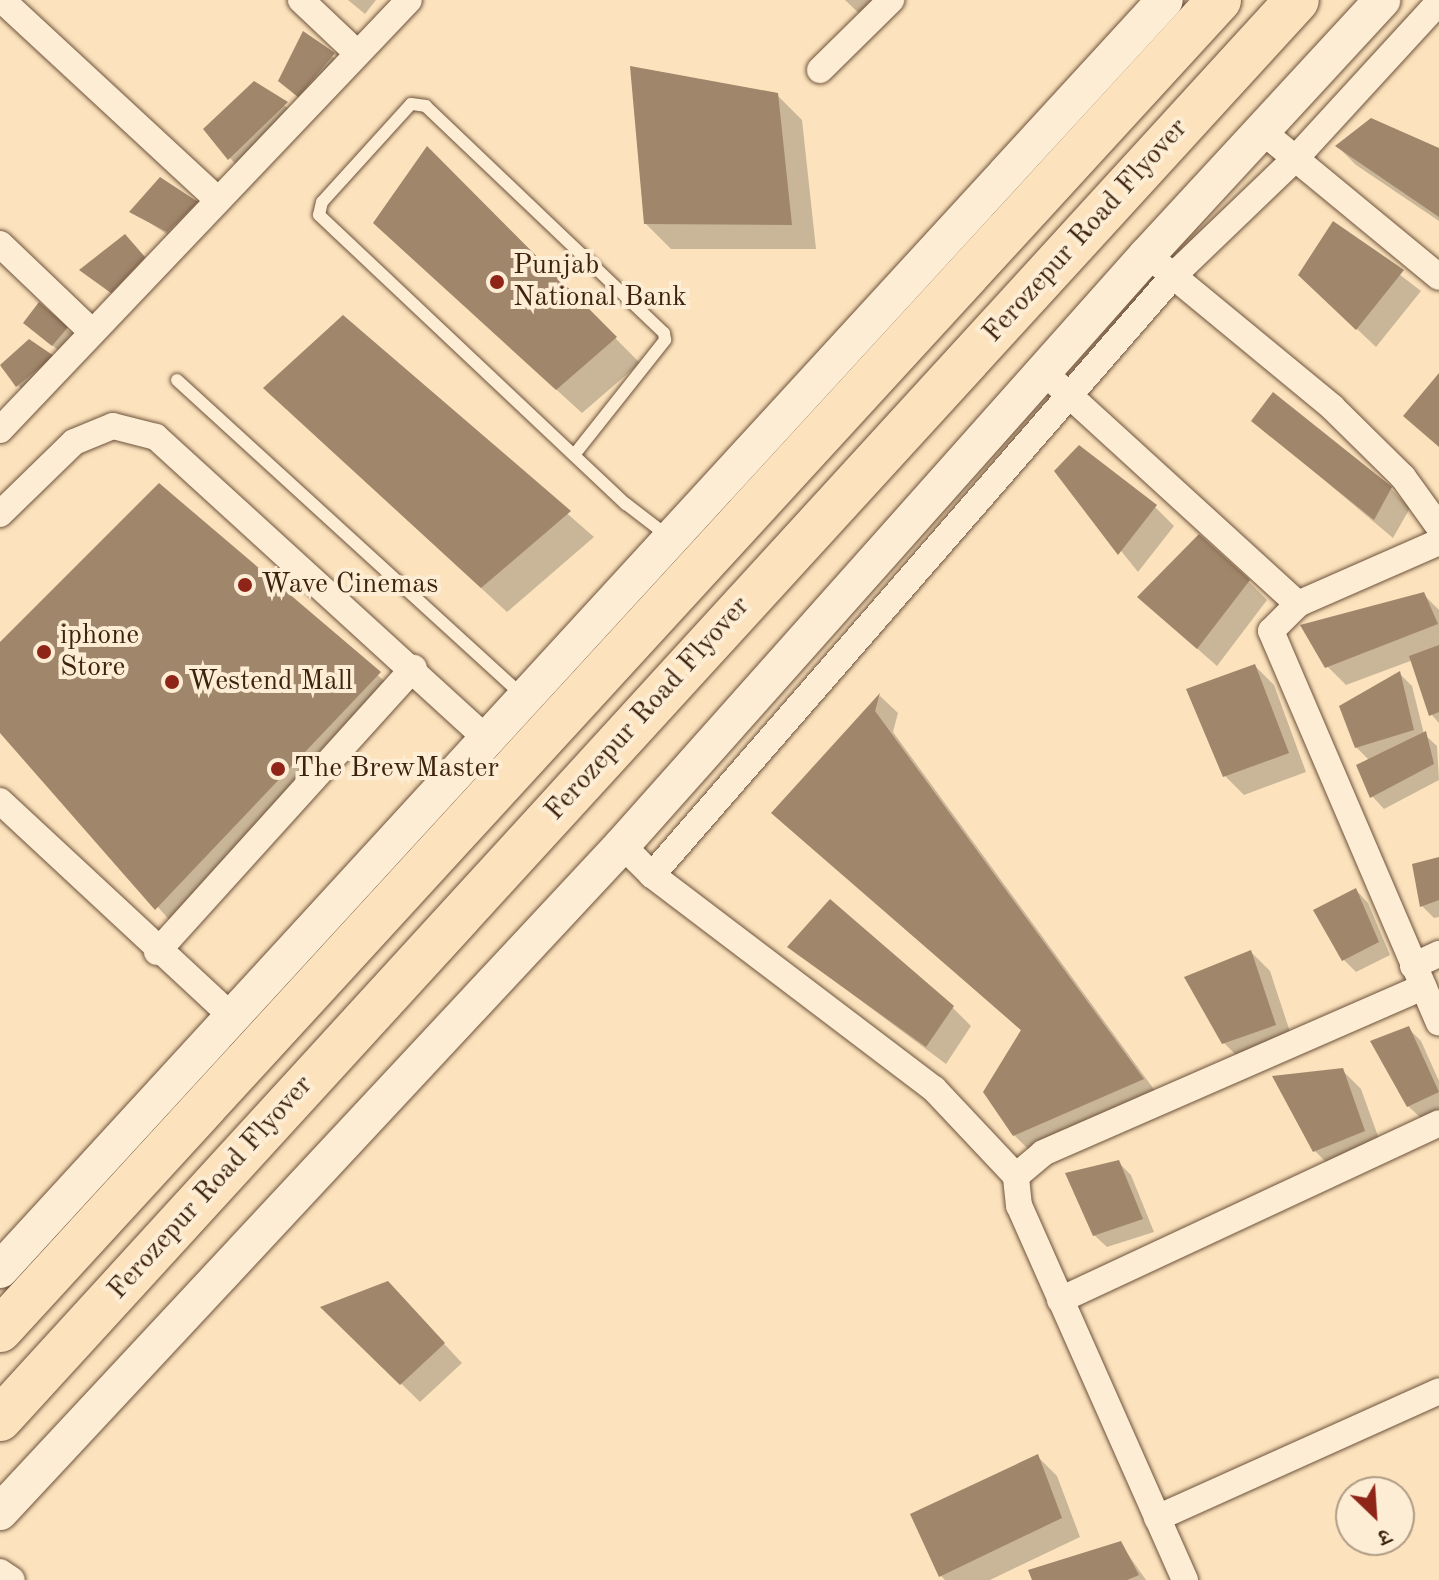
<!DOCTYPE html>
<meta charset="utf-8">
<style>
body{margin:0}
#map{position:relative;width:1439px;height:1580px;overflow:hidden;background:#fce3bd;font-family:"Old Standard TT","Noto Serif Devanagari",serif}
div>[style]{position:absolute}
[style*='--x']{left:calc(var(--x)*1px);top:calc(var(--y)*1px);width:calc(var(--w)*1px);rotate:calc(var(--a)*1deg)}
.shadow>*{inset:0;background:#0003}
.building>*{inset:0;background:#a0866a}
.roads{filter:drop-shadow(0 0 2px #6d523b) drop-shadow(0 0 2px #6d523b)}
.lane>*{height:12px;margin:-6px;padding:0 6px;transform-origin:6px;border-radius:6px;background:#fdedd4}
.street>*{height:26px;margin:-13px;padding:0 13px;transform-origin:13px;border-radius:13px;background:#fdedd4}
.secondary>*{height:36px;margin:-18px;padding:0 18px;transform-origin:18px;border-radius:18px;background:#fdedd4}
.highway>*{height:44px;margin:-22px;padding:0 22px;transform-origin:22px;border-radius:22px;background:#fce3bd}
.dots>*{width:22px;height:22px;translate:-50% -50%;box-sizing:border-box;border:4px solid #fdedd4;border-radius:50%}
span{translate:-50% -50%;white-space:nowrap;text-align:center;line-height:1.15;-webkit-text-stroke:8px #fdedd4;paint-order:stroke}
.street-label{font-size:28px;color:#3d2210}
.poi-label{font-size:28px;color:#3d2210}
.left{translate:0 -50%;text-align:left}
.north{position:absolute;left:1335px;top:1476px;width:80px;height:80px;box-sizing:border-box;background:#fdedd4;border:2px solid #b09c86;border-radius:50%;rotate:155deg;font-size:22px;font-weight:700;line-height:32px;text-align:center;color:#3d2210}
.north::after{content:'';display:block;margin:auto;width:28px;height:36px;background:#8f2418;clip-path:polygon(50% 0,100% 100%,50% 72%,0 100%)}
</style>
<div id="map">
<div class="shadow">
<div style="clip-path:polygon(348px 0,376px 0,365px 14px)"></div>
<div style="clip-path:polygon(845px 0,884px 0,867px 21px)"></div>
<div style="clip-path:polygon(303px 34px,346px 67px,311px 107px,293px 93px)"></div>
<div style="clip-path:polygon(254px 84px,299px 116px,242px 171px,230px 158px)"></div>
<div style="clip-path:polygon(777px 95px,802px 120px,816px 249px,671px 249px,646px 224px)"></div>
<div style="clip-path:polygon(1338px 147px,1439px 150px,1439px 221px,1356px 165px)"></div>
<div style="clip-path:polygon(427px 149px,640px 363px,582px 413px,400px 247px)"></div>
<div style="clip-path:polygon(160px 179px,209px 216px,180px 243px,132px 211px)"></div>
<div style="clip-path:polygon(1334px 224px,1421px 291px,1376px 347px,1319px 293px)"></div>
<div style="clip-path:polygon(137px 249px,156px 270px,125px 304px,82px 270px)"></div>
<div style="clip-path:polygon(343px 318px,594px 537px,507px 612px,290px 412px)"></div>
<div style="clip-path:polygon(32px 329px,66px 329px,72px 334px,58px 350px)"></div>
<div style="clip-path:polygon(29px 342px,52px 358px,30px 398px,1px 367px)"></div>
<div style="clip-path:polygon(1254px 421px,1391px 489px,1410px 508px,1393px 538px)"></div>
<div style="clip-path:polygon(1057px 471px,1155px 507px,1174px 526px,1138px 572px)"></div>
<div style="clip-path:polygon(159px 485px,404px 698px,181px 933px,0 730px,0 645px)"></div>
<div style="clip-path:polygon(1248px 581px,1267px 600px,1217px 666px,1159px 615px)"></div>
<div style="clip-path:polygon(1423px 594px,1439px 610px,1439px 723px,1431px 714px,1413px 660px,1346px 685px,1327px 666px)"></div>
<div style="clip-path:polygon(1255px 666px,1274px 685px,1306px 772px,1244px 795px,1225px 776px)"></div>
<div style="clip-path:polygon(1400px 674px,1412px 686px,1424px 734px,1437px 746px,1439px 780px,1384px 809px,1372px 796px,1370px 761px,1356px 747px)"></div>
<div style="clip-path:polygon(880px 696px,898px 713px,893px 732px,1161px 1099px,1033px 1154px,1014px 1135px,1023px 1032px,774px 813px)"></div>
<div style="clip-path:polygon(1439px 859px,1439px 917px,1434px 918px,1422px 906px,1414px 865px)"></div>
<div style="clip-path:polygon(1356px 890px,1368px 903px,1390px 955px,1356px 972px,1344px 960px)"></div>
<div style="clip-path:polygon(789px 947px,953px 1008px,971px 1026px,946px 1064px)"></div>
<div style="clip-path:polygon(1251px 952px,1270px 971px,1294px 1044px,1243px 1062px,1224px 1043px)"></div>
<div style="clip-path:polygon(1409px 1029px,1421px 1041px,1439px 1081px,1439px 1109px,1421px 1118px,1408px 1106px)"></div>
<div style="clip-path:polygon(1342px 1070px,1361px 1089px,1383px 1150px,1334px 1170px,1315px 1151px)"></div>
<div style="clip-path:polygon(1118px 1162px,1131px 1175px,1154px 1232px,1107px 1247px,1094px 1235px)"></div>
<div style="clip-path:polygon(406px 1303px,462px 1363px,420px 1402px,324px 1308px)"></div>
<div style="clip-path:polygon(1038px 1457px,1057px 1476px,1080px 1537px,990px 1580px,945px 1580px,941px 1576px)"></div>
<div style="clip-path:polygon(1120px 1543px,1146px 1580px,1035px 1580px)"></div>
</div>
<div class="building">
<div style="clip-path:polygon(303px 31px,335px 53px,298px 97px,278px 81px)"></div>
<div style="clip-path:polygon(630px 66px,778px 93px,792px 225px,644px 224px)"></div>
<div style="clip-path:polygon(254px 81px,288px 102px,228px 160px,203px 129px)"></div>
<div style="clip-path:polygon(1371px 118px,1439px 148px,1439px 217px,1335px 146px)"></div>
<div style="clip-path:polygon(427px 146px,617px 337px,556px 390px,373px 223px)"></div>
<div style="clip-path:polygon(160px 177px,198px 202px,167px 232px,129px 212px)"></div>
<div style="clip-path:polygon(1333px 221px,1404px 270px,1356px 330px,1298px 275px)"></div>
<div style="clip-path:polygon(125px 234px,145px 257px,111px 293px,79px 270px)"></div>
<div style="clip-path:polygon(39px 302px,68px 327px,52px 346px,23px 323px)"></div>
<div style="clip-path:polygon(343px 315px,571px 511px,481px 588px,263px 388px)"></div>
<div style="clip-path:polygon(29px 339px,54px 356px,16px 387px,0 365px)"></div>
<div style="clip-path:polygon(1439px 373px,1439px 447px,1403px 416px)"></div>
<div style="clip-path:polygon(1273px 392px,1392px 487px,1374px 520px,1251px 421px)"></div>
<div style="clip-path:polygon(1079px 445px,1157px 505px,1118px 555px,1054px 471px)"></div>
<div style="clip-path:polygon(159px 483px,381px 672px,155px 910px,0 733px,0 642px)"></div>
<div style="clip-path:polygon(1199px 534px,1250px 580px,1197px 649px,1137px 597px)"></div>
<div style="clip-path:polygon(1424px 592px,1438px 624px,1325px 668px,1300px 625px)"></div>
<div style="clip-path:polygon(1439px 645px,1439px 712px,1429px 716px,1409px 656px)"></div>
<div style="clip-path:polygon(1255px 664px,1289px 753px,1223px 777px,1186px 689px)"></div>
<div style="clip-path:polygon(1400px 671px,1414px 730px,1355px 748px,1339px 706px)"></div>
<div style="clip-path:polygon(880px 693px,875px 711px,1144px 1079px,1013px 1136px,983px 1092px,1021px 1030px,771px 813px)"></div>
<div style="clip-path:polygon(1426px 731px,1434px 764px,1370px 798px,1356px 765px)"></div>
<div style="clip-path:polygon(1439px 857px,1439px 900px,1420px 907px,1412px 864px)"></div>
<div style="clip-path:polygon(1356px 888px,1379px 942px,1342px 961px,1313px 910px)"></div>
<div style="clip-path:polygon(830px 899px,954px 1006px,926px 1047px,787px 947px)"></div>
<div style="clip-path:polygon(1251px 950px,1276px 1025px,1222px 1044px,1184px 977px)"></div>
<div style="clip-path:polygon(1409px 1026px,1439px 1092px,1407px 1107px,1370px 1041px)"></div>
<div style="clip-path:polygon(1343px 1068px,1365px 1131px,1313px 1152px,1272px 1076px)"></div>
<div style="clip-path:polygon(1119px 1160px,1143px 1219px,1093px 1236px,1065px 1173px)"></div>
<div style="clip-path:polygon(388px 1281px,445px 1343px,400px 1385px,320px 1307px)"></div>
<div style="clip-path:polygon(1038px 1454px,1062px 1518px,939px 1577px,910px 1514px)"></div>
<div style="clip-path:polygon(1121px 1541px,1139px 1575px,1127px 1580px,1032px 1580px,1028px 1570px)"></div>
</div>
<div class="roads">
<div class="lane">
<div style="--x:177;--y:380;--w:466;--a:42.4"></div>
<div style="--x:574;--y:455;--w:147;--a:-51.6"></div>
<div style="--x:665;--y:340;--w:7;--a:-98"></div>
<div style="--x:664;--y:333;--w:329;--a:-136.4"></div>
<div style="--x:426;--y:106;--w:15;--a:-172"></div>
<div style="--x:411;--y:104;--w:132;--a:132.2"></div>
<div style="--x:322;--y:202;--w:13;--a:103"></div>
<div style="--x:319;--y:215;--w:422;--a:43.3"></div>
<div style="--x:626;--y:504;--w:54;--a:37.5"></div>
</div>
<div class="street">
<div style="--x:2;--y:0;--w:294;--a:42.8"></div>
<div style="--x:301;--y:0;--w:77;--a:43.4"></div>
<div style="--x:820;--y:70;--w:100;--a:-44.6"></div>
<div style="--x:1262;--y:131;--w:229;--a:39.5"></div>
<div style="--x:0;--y:244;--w:127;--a:43.7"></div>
<div style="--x:1160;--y:265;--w:223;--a:39.5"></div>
<div style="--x:1332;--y:407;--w:100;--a:44.6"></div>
<div style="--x:1403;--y:477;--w:62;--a:54.2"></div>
<div style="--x:1058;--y:385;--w:325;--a:42.4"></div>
<div style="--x:0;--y:430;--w:593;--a:-46.43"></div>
<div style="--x:0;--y:514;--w:103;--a:-44.2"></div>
<div style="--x:74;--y:442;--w:42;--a:-22.3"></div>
<div style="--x:113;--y:426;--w:44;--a:14.3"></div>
<div style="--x:156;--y:437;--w:447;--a:42.4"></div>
<div style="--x:1439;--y:542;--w:154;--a:156.3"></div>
<div style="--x:1298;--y:604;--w:38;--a:135"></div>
<div style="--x:1271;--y:631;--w:426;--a:66.8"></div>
<div style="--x:0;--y:801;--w:316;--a:42.9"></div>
<div style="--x:622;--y:845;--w:42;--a:45"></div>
<div style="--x:652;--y:875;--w:354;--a:37.2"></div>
<div style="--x:934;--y:1089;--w:120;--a:46.7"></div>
<div style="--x:652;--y:875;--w:797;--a:-48.97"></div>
<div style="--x:1175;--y:274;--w:168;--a:-43.8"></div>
<div style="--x:1296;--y:158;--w:212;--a:-47.5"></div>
<div style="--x:157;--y:952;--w:383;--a:-47.9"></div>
<div style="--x:1413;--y:966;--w:29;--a:-25"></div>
<div style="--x:1060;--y:1300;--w:418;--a:-25"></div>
<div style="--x:1157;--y:1518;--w:309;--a:-24.2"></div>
<div style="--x:0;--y:1572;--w:14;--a:34"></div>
<div style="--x:1185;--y:1580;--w:409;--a:-113.9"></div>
<div style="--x:1019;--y:1206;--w:30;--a:-96"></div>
<div style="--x:1016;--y:1176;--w:35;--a:-40"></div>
<div style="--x:1043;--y:1153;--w:415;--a:-23.6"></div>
</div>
<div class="secondary">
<div style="--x:0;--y:1270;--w:1723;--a:-47.47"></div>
<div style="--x:0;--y:1512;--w:912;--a:-47"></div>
<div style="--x:622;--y:845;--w:790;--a:-48.34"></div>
<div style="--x:1147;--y:255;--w:347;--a:-47.3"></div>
</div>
<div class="highway">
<div style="--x:0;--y:1330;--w:1804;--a:-47.49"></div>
<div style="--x:0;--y:1419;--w:1922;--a:-47.57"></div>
</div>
</div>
<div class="dots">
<div style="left:497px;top:282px;background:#8f2418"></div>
<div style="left:245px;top:585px;background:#8f2418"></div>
<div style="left:44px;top:652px;background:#8f2418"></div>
<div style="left:172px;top:682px;background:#8f2418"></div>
<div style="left:278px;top:769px;background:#8f2418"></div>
</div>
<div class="street-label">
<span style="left:1086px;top:231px;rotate:-48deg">Ferozepur Road Flyover</span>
<span style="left:648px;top:709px;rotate:-48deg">Ferozepur Road Flyover</span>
<span style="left:211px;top:1188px;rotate:-48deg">Ferozepur Road Flyover</span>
</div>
<div class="poi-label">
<span class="left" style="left:513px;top:282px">Punjab<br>National Bank</span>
<span class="left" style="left:261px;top:585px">Wave Cinemas</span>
<span class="left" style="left:60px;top:652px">iphone<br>Store</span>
<span class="left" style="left:188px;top:682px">Westend Mall</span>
<span class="left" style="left:294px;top:769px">The BrewMaster</span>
</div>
<div class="north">उ</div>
</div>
